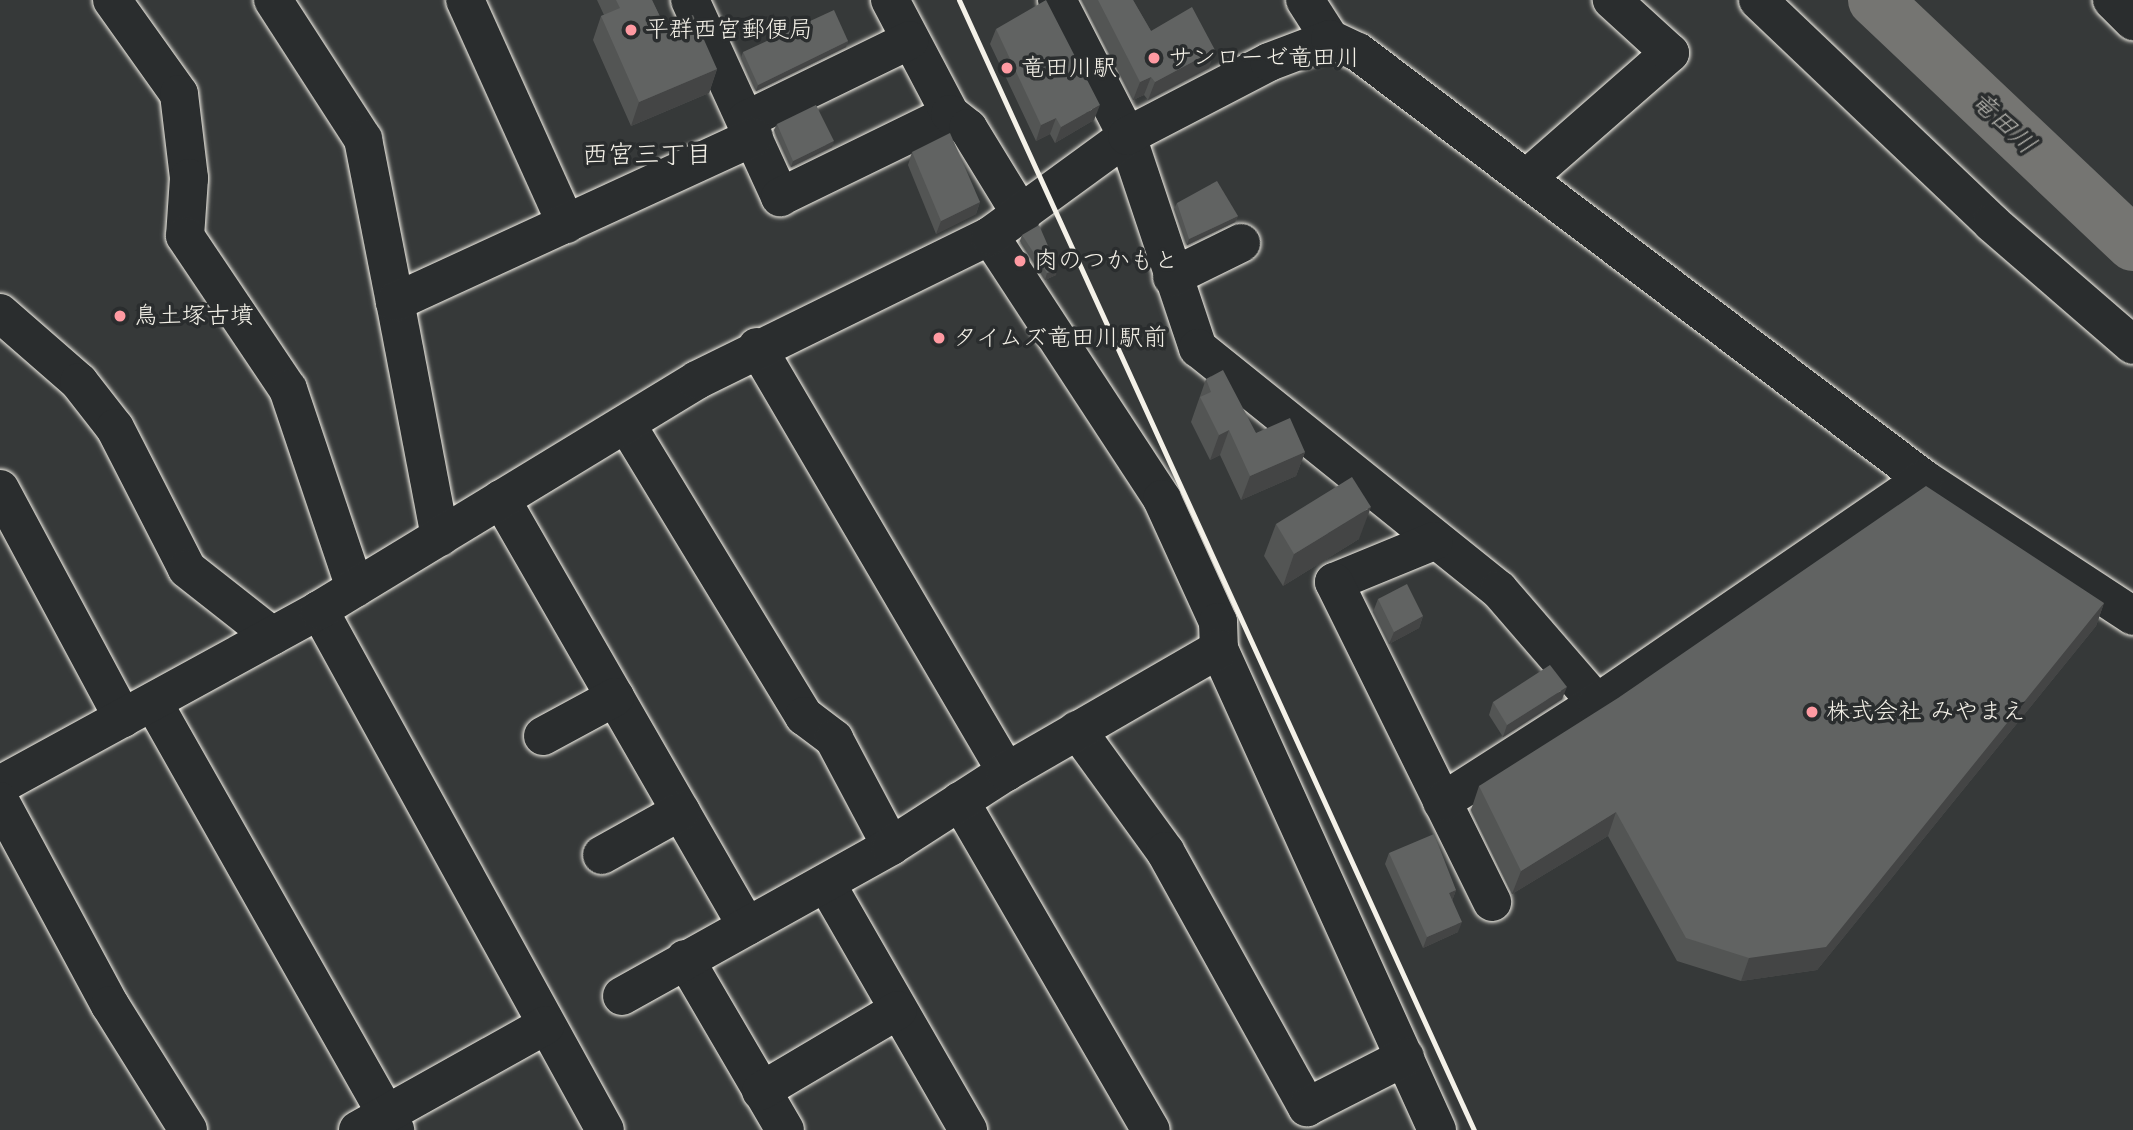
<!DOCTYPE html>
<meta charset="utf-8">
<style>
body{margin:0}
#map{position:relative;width:2133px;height:1130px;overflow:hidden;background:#363939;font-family:"Shantell Sans","Klee One",sans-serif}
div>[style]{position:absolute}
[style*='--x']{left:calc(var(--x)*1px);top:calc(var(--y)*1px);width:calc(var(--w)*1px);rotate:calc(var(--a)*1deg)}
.river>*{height:54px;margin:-27px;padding:0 27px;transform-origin:27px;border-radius:27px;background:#757572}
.roads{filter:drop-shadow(0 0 2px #f4f1e8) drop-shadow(0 0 2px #f4f1e8)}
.minor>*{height:38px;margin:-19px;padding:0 19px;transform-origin:19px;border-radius:19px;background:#2a2d2e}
.highway>*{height:38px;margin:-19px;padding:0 19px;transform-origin:19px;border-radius:19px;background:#2a2d2e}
.rail>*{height:5px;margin:-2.5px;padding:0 2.5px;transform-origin:2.5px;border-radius:2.5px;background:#f4f1e8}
.wall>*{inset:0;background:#535554}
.shaded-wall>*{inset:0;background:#444545}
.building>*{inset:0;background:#616362}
.dots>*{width:19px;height:19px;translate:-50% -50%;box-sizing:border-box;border:4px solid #2a2d2e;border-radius:50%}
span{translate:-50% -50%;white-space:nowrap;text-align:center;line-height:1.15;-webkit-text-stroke:7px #2a2d2e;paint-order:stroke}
.poi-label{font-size:24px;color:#f4f1e8}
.left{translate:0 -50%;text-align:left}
.water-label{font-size:26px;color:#b4b3ad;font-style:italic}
.neighbourhood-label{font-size:26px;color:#f4f1e8}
</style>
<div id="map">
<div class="river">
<div style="--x:1875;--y:0;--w:355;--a:43.4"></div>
</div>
<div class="roads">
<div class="minor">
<div style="--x:112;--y:0;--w:115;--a:54.5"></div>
<div style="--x:179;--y:94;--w:85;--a:83.2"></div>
<div style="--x:189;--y:178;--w:58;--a:93.9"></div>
<div style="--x:185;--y:236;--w:184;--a:56.1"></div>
<div style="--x:288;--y:389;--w:210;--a:71.4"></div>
<div style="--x:273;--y:0;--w:166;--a:57.1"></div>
<div style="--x:363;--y:139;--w:166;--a:78.9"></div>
<div style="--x:465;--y:0;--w:246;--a:65.7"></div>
<div style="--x:690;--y:0;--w:217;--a:65.4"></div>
<div style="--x:780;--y:197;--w:189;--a:-26"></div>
<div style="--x:890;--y:0;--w:129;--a:62.2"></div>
<div style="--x:950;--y:114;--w:23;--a:38"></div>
<div style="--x:968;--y:128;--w:103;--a:58.5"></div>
<div style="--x:1057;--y:0;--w:153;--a:62.8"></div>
<div style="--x:1127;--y:136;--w:224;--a:71.5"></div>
<div style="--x:1198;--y:348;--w:386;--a:38.8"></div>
<div style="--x:1499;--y:590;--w:150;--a:49.1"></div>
<div style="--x:1305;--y:0;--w:46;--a:57.3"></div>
<div style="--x:1758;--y:0;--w:323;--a:43.6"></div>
<div style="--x:1992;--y:223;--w:186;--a:40.9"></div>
<div style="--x:746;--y:120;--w:182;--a:-26"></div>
<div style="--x:1527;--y:178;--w:190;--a:-41.2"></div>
<div style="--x:1670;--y:53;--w:79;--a:-137.6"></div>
<div style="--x:990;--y:236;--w:314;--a:56.8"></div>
<div style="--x:1162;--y:499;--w:135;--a:65.5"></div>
<div style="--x:1218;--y:622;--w:27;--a:88"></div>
<div style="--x:1219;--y:649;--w:528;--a:65.62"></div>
<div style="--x:1172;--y:277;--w:77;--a:-26.2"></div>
<div style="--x:0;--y:313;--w:105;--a:41.1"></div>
<div style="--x:79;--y:382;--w:58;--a:52"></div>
<div style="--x:115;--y:428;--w:158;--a:62.9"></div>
<div style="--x:187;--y:569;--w:108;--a:38.2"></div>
<div style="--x:757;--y:347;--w:493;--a:59.6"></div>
<div style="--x:627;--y:425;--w:341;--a:58.7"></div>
<div style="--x:804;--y:716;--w:38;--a:37"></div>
<div style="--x:834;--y:739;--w:121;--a:62"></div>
<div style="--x:0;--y:489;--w:260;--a:61.8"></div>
<div style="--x:501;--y:499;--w:493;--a:60.1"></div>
<div style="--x:440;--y:537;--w:239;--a:-100.8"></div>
<div style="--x:395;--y:302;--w:395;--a:-24.7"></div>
<div style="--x:1434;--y:541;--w:108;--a:157.7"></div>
<div style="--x:1334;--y:582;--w:357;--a:63.7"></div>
<div style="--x:319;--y:610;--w:593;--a:61.19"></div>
<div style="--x:153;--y:702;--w:492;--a:60.5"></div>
<div style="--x:1077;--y:730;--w:150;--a:54"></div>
<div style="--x:1165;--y:851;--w:293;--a:61"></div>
<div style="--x:1307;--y:1107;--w:110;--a:-27"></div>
<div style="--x:543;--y:736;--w:82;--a:-28.4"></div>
<div style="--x:0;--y:785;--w:364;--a:-28.7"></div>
<div style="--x:319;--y:610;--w:442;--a:-31.3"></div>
<div style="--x:697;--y:380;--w:326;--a:-26.2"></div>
<div style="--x:990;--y:236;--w:170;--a:-36.1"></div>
<div style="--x:1127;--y:136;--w:160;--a:-27.5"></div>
<div style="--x:1269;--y:62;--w:65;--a:-20.7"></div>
<div style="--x:1330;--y:39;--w:31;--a:25"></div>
<div style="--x:1358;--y:52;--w:709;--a:37.03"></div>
<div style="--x:1924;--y:479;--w:250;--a:33.2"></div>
<div style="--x:0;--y:801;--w:232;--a:61.7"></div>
<div style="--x:110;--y:1005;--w:147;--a:58"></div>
<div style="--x:960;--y:801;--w:380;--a:59.9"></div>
<div style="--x:1442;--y:802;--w:184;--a:-32.6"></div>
<div style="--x:1597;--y:703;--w:396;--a:-34.4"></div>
<div style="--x:602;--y:855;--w:90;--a:-29.1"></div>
<div style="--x:826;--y:883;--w:285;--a:60.1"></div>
<div style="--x:685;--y:959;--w:198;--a:59.7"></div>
<div style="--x:622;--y:996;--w:308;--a:-29.1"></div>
<div style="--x:891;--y:846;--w:137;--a:-32.8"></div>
<div style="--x:1006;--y:772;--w:246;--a:-30"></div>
<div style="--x:761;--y:1091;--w:159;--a:-30.6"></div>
<div style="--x:358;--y:1130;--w:215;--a:-29.2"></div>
</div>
<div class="highway">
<div style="--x:2112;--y:0;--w:30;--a:45"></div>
</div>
</div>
<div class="rail">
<div style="--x:959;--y:0;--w:1242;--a:65.5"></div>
</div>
<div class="wall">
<div style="clip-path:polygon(597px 0,652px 0,665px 27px,717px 69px,709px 93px,631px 126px,593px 40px,601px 16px,604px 15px)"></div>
<div style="clip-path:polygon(1082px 0,1133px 0,1151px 31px,1209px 68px,1148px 100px,1144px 95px,1133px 100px)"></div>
<div style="clip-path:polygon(996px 29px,1094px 120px,1055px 143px,1050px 134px,1036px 141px,990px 44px)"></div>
<div style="clip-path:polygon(848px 41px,846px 47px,756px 91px,741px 58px,743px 52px)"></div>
<div style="clip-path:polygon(777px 124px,832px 147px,791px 167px,774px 130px)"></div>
<div style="clip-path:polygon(912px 152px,980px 202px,976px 214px,936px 234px,908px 165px)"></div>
<div style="clip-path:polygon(1177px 203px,1238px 216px,1235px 222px,1187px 245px,1174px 209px)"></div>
<div style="clip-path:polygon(1022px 235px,1056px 275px,1045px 280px,1020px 241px)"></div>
<div style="clip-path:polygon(1206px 379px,1256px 433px,1305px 452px,1296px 476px,1241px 500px,1220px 455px,1210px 460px,1191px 422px)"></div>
<div style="clip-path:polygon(1276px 524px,1359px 539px,1283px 586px,1264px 556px)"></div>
<div style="clip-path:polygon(1378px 599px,1423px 616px,1419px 628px,1389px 644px,1373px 612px)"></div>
<div style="clip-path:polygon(2104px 603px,2096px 626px,1817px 970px,1741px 981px,1677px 961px,1608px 836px,1512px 894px,1471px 810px,1479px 786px)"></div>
<div style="clip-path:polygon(1562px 699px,1503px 737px,1489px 715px,1493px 702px)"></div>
<div style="clip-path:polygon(1389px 853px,1456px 890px,1452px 901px,1458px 932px,1423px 948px,1385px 864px)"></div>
</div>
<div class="shaded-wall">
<div style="clip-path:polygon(848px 41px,846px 47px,756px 91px,758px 85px)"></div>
<div style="clip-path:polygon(1215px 50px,1209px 68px,1148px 100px,1155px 82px)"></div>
<div style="clip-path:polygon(717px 69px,709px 93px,631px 126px,639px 102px)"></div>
<div style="clip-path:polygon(1151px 77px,1144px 95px,1133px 100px,1140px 82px)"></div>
<div style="clip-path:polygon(1100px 105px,1094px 120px,1055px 143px,1061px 127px)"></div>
<div style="clip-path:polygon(1056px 118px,1050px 134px,1036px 141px,1041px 125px)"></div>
<div style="clip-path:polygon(834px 141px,832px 147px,791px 167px,793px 161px)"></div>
<div style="clip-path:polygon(980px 202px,976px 214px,936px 234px,941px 221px)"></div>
<div style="clip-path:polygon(1238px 216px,1235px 222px,1187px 245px,1189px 239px)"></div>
<div style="clip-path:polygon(1058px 269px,1056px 275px,1045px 280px,1047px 273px)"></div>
<div style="clip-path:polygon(1229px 430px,1220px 455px,1210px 460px,1219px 435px)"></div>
<div style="clip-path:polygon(1305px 452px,1296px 476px,1241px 500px,1250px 476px)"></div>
<div style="clip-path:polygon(1371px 507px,1359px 539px,1283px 586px,1294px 554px)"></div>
<div style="clip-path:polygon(2104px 603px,2096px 626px,1817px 970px,1741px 981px,1749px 958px)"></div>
<div style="clip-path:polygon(1423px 616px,1419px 628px,1389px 644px,1394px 632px)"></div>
<div style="clip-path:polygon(1567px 687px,1562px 699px,1503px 737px,1507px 725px)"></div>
<div style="clip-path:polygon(1616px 812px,1608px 836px,1512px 894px,1521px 871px)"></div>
<div style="clip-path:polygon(1456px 890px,1452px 901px,1449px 893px)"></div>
<div style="clip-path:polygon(1462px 922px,1458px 932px,1423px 948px,1427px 937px)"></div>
</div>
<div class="building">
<div style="clip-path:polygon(616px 0,652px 0,665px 27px,693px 15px,717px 69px,639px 102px,601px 16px,620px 8px)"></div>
<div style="clip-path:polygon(1046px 0,1100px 105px,1061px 127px,1056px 118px,1041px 125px,996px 29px)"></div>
<div style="clip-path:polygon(1098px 0,1133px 0,1151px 31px,1192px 7px,1215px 50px,1155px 82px,1151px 77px,1140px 82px)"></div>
<div style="clip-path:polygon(834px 10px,848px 41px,758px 85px,743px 52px)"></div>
<div style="clip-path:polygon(816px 105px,834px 141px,793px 161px,777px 124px)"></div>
<div style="clip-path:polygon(950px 133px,980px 202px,941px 221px,912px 152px)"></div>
<div style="clip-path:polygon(1217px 181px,1238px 216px,1189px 239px,1177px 203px)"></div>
<div style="clip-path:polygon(1039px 225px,1058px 269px,1047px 273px,1022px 235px)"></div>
<div style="clip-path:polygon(1223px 370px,1256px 433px,1290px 418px,1305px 452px,1250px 476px,1229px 430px,1219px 435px,1200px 397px,1211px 392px,1206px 379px)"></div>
<div style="clip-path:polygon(1352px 477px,1371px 507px,1294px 554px,1276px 524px)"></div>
<div style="clip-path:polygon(1926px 486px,2104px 603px,1826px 947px,1749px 958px,1686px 938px,1616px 812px,1521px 871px,1479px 786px,1618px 698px)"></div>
<div style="clip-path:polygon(1407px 584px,1423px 616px,1394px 632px,1378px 599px)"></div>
<div style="clip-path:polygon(1550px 665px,1567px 687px,1507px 725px,1493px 702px)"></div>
<div style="clip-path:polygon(1434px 834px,1456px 890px,1449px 893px,1462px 922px,1427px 937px,1389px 853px)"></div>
</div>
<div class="dots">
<div style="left:631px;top:30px;background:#ff9aa2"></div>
<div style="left:1154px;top:58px;background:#ff9aa2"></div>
<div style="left:1007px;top:68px;background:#ff9aa2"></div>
<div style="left:1020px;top:261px;background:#ff9aa2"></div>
<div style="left:120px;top:316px;background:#ff9aa2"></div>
<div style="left:939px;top:338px;background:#ff9aa2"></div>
<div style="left:1812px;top:712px;background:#ff9aa2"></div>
</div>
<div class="poi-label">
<span class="left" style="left:645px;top:30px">平群西宮郵便局</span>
<span class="left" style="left:1168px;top:58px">サンローゼ竜田川</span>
<span class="left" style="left:1021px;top:68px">竜田川駅</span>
<span class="left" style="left:1034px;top:261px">肉のつかもと</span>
<span class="left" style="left:134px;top:316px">鳥土塚古墳</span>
<span class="left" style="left:953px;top:338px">タイムズ竜田川駅前</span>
<span class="left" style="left:1826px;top:712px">株式会社 みやまえ</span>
</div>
<div class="water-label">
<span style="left:2004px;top:122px;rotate:43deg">竜田川</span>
</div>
<div class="neighbourhood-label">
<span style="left:647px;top:154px">西宮三丁目</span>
</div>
</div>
